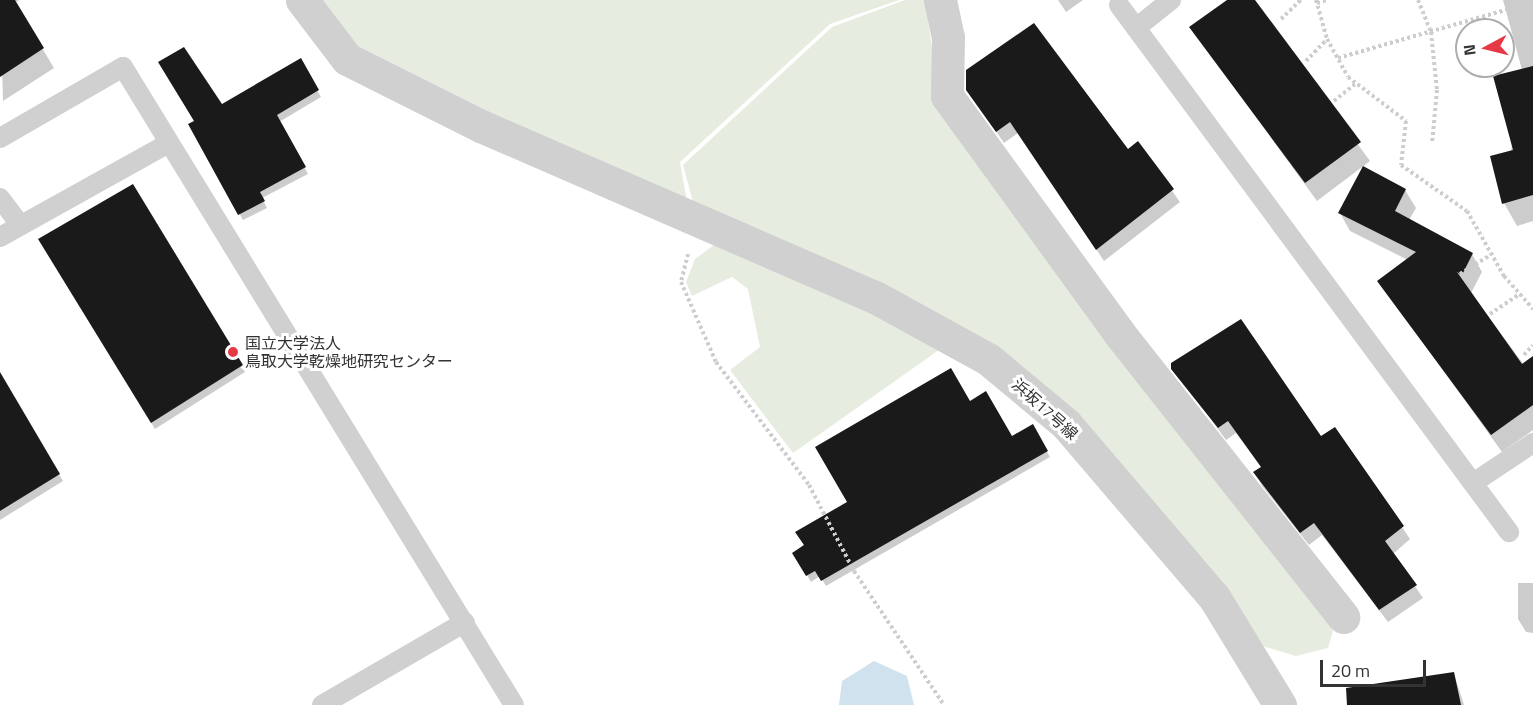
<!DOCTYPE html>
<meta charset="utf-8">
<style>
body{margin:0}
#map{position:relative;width:1533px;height:705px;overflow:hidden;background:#fff;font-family:"Titillium Web","Noto Sans JP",sans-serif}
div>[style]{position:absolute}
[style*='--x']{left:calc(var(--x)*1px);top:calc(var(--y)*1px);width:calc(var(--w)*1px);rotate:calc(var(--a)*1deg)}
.green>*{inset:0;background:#e6ecdf}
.water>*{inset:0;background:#cfe2ee}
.shadow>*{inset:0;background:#0003}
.building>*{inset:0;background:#1a1a1a}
.path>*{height:4px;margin-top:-2px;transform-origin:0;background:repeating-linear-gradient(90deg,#cdcdcd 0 3px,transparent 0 6px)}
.lane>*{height:20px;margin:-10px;padding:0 10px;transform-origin:10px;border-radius:10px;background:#d0d0d0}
.street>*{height:33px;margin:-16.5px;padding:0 16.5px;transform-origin:16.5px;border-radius:16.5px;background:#d0d0d0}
.dots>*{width:16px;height:16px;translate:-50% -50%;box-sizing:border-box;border:3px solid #fff;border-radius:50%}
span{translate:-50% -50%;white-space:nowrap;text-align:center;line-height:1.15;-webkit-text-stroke:6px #fff;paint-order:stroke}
.poi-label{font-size:16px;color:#333}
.left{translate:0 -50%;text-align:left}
.street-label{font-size:16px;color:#333}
.north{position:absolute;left:1455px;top:18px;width:60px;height:60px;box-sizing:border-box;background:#fff;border:2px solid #adadad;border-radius:50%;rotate:263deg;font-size:16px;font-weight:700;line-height:24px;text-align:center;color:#333}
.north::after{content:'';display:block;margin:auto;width:21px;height:27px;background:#e63946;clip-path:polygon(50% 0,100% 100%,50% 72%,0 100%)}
.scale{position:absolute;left:1320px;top:660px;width:106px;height:27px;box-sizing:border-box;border:3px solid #333;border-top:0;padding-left:8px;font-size:18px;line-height:21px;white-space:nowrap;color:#333;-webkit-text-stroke:4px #fff;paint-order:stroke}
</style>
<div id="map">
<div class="green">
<div style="clip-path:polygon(309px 0,899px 0,830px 24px,680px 162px,687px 202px,559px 149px,351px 46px)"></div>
<div style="clip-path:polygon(905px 0,925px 0,934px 61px,1320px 605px,1333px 631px,1328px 648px,1296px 656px,1259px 645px,1074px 417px,694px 206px,683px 165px,832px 27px)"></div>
<div style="clip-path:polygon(718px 242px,946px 345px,793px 453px,730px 370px,760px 347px,748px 289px,732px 277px,692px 296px,686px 282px,695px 259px)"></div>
</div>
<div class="water">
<div style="clip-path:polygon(874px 661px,907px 676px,914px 705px,839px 705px,842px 681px)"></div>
</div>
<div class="shadow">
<div style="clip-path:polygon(0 0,19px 0,15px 3px,54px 68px,3px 101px)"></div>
<div style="clip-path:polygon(1058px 0,1083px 0,1066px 12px)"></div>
<div style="clip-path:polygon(1229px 0,1253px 0,1370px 161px,1317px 201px,1191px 28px)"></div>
<div style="clip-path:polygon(1503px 0,1533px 0,1533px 221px,1517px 226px,1504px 203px,1522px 70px)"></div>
<div style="clip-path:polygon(300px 60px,321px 97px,279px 122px,308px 174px,262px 198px,267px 208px,243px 220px,190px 125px)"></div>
<div style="clip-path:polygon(967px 90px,1128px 151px,1138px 143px,1180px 202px,1104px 261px,1018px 133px,1004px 143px)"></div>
<div style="clip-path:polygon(1363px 168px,1405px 190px,1416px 208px,1409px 220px,1472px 254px,1482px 272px,1471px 293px,1533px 377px,1533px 430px,1502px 452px,1379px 281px,1408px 260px,1350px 231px,1340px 213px)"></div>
<div style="clip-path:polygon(133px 186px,245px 372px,155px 429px,40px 240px)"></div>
<div style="clip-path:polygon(1173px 368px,1321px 438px,1402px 527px,1410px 539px,1393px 554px,1423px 598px,1388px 622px,1322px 535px,1309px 545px,1262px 486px,1255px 473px,1262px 468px,1236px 433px,1226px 440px)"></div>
<div style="clip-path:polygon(0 375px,63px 481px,0 520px)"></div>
<div style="clip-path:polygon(970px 403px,1011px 438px,1032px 426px,1050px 457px,826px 586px,820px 576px,811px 582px,794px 553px)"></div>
<div style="clip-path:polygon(1518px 583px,1533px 583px,1533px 633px,1526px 632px,1518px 619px)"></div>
<div style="clip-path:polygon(1454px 674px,1464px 705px,1402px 705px)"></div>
</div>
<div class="building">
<div style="clip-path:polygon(0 0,15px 0,44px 48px,0 77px)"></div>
<div style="clip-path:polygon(1227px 0,1255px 0,1361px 142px,1305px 183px,1189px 27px)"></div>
<div style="clip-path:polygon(1034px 23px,1128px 149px,1138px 141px,1174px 189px,1096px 250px,1010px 122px,996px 132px,966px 90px,966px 70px)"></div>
<div style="clip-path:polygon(184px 47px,222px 104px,301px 58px,319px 90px,277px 115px,306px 167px,260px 192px,265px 201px,238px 215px,188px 124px,194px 121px,158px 62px)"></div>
<div style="clip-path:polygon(1533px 66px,1533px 195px,1502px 204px,1490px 156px,1513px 150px,1493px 76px)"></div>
<div style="clip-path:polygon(1363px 166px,1406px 189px,1395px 211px,1473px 253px,1462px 275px,1457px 272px,1522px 364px,1533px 356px,1533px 405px,1491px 435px,1377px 281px,1416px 252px,1338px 213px)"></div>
<div style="clip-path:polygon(133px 184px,243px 365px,151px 423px,38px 239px)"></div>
<div style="clip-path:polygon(1241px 319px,1321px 436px,1335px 427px,1404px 526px,1385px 541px,1417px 585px,1379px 610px,1314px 523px,1300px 533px,1253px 472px,1261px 467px,1228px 421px,1218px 428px,1171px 369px,1171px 363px)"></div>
<div style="clip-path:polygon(951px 368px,970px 401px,986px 391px,1012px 436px,1033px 424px,1048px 451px,821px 581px,815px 571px,806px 576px,792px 553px,804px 545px,795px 532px,847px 502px,815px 447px)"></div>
<div style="clip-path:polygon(0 372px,60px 474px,0 511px)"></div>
<div style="clip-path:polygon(1454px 672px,1461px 705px,1347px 705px,1346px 688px)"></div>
</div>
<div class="path">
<div style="--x:1316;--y:0;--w:41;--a:74.2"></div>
<div style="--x:1327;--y:39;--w:43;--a:61.1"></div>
<div style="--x:1348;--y:77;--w:73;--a:37.2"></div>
<div style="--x:1406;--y:121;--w:44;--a:96.5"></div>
<div style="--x:1401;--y:165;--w:80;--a:34.9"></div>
<div style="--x:1467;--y:211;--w:75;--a:60.4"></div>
<div style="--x:1504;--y:276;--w:44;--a:48.7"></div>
<div style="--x:1418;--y:0;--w:35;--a:68"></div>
<div style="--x:1431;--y:32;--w:58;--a:84.1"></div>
<div style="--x:1437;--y:90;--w:54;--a:95.3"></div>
<div style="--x:1317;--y:3;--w:10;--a:-17"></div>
<div style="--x:1281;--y:19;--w:28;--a:-44"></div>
<div style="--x:1338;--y:58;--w:203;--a:-16"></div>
<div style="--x:1306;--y:61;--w:30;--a:-46"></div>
<div style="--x:1334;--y:101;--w:27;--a:-39"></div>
<div style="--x:688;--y:254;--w:29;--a:104"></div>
<div style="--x:681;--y:282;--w:87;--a:66.4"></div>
<div style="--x:716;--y:362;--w:154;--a:52.9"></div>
<div style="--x:809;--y:485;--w:97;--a:62.4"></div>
<div style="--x:854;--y:571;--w:161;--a:56.1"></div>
<div style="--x:1460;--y:274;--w:36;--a:-32"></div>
<div style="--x:1490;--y:314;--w:34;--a:-34"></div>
<div style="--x:1524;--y:355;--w:13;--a:-48"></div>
</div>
<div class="lane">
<div style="--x:1119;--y:5;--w:656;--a:53.5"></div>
<div style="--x:1136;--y:28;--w:45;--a:-38.7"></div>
<div style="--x:0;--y:138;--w:142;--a:-30"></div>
<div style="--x:123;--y:67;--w:748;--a:58.5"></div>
<div style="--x:0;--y:198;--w:34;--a:53"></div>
<div style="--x:0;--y:237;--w:193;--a:-29.1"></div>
<div style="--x:1473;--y:483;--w:72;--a:-33.7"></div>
<div style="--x:322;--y:705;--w:165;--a:-30.1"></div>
</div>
<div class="street">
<div style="--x:302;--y:0;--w:74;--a:52.7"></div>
<div style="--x:347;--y:59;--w:150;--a:26.6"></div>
<div style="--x:481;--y:126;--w:430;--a:23.5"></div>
<div style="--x:875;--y:297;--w:129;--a:28.8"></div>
<div style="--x:988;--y:359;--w:102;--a:39.8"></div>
<div style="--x:1066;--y:424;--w:228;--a:49.5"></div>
<div style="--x:1214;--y:597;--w:127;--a:58.6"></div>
<div style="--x:940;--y:0;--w:38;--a:78"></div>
<div style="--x:948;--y:37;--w:59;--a:91"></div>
<div style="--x:947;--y:96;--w:293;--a:54"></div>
<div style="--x:1119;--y:333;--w:362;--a:51.7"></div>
</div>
<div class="dots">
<div style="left:233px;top:352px;background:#e63946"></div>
</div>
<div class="poi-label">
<span class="left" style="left:245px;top:352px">国立大学法人<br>鳥取大学乾燥地研究センター</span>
</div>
<div class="street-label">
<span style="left:1045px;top:409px;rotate:42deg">浜坂17号線</span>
</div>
<div class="north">N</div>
<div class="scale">20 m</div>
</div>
